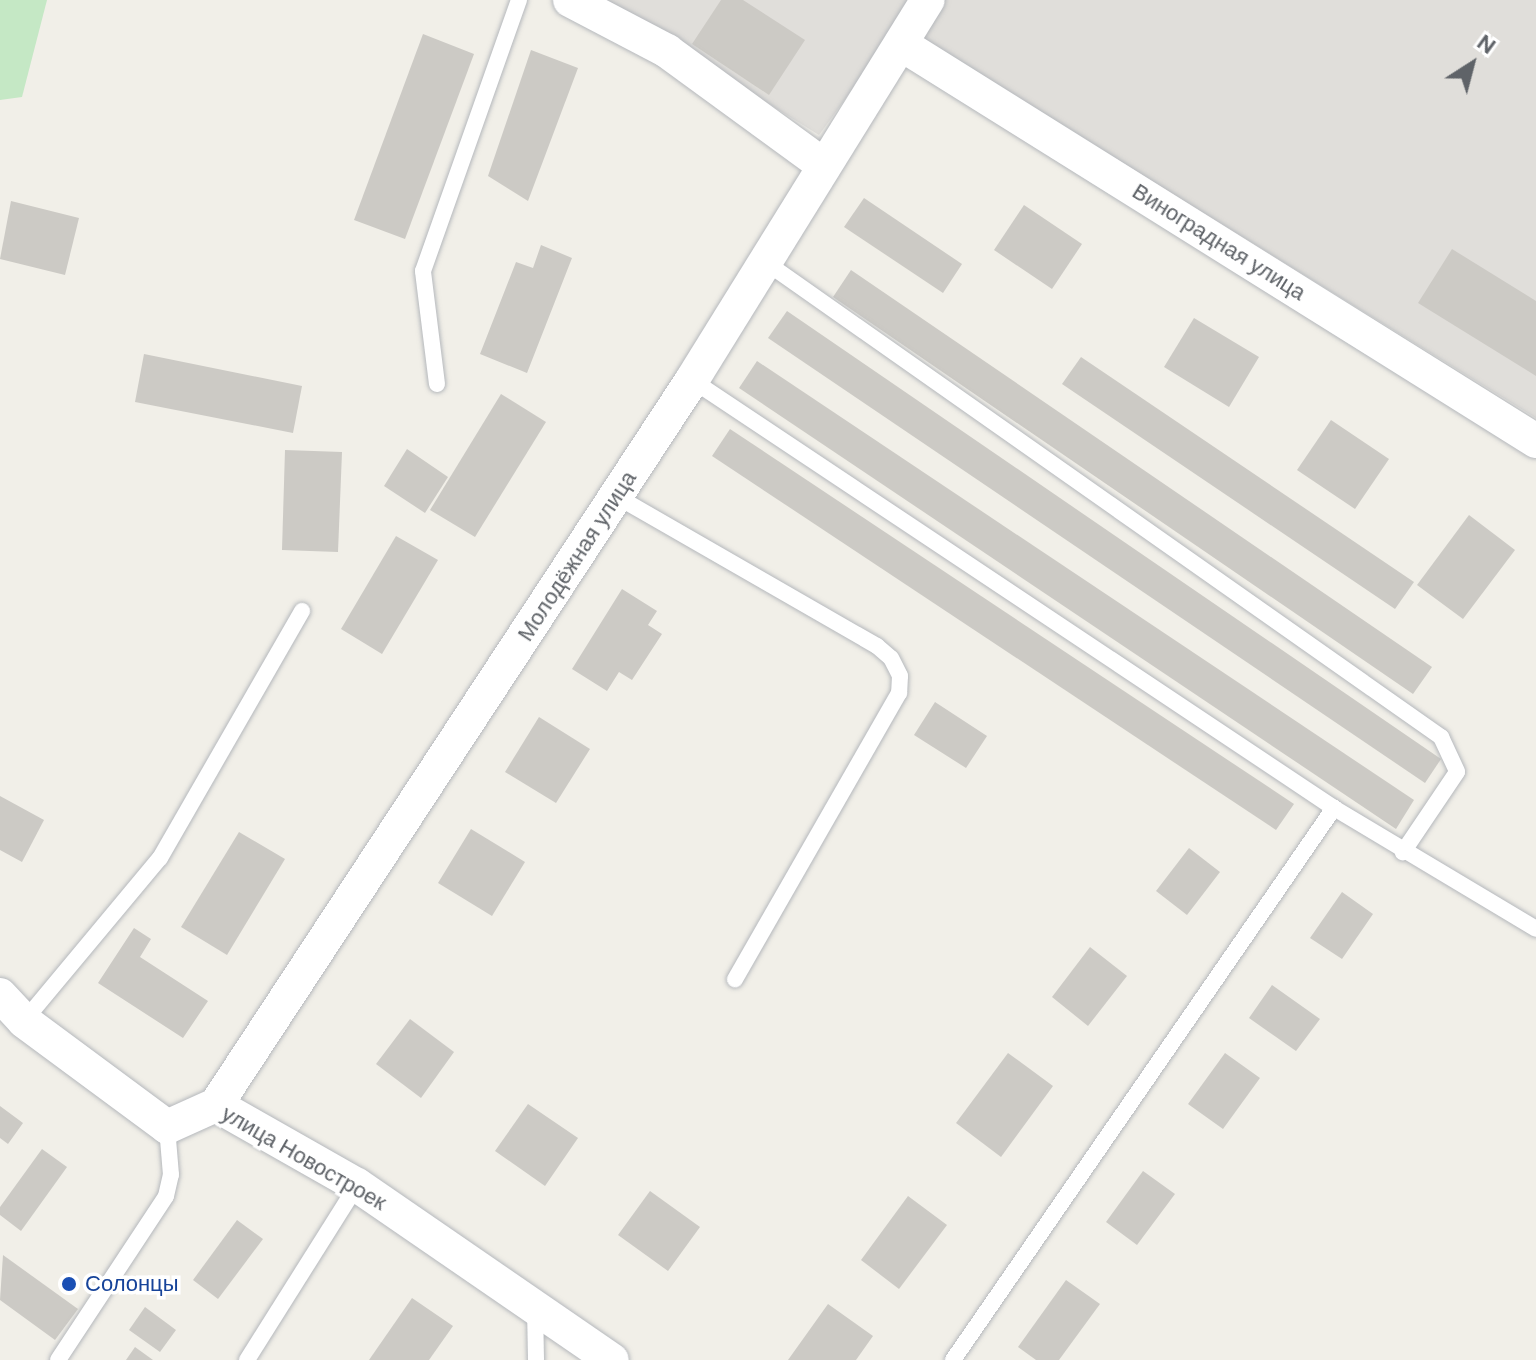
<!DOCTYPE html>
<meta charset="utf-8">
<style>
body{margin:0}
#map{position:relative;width:1536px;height:1360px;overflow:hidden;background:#f1efe8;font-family:"DM Sans",sans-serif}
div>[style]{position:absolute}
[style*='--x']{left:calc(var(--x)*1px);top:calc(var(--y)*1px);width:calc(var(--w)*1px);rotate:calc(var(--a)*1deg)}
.industrial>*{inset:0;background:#e0deda}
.green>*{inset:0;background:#c5e8c5}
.building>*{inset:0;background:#cccac5}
.roads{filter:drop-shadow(0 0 2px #b5b8bc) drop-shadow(0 0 2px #b5b8bc)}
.service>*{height:16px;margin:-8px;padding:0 8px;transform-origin:8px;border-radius:8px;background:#fff}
.minor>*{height:34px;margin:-17px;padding:0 17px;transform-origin:17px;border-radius:17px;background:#fff}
.dots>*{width:22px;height:22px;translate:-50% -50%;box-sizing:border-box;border:4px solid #fff;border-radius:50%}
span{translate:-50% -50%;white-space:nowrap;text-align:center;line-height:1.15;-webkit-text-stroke:7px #fff;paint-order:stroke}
.street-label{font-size:22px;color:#5f6368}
.transit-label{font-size:22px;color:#164399}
.left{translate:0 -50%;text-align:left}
.north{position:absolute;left:1432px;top:24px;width:80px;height:80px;-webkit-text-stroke:6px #fff;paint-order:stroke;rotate:36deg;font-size:22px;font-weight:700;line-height:32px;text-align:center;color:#5f6368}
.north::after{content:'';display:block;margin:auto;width:28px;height:36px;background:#5f6368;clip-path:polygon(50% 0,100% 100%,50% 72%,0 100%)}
</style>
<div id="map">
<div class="industrial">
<div style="clip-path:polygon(603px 0,1536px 0,1536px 418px,899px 25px,819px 135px)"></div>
</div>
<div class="green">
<div style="clip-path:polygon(0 0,47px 0,22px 97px,0 100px)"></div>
</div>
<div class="building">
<div style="clip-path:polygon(721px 0,743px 0,805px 40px,769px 95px,692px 44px)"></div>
<div style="clip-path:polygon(423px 34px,474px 54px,405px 239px,354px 220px)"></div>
<div style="clip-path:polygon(531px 50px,578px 68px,528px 201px,488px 176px)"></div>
<div style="clip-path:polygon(864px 198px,962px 264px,943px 293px,844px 227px)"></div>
<div style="clip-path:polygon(11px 201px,79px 218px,65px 275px,0 259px)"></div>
<div style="clip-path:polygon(1024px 205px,1082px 244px,1052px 289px,994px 250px)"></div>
<div style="clip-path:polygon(541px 245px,572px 258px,527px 373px,480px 354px,516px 262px,533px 268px)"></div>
<div style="clip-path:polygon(1452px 249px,1536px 301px,1536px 376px,1418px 303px)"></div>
<div style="clip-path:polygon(851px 270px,1432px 667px,1413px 694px,833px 297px)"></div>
<div style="clip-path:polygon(787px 311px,1441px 759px,1425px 783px,768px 338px)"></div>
<div style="clip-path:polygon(1194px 318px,1259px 357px,1229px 407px,1164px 367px)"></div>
<div style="clip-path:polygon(144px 354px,302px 386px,293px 433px,135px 402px)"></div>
<div style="clip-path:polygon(1081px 357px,1414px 582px,1395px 609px,1062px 384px)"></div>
<div style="clip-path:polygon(757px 361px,1414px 800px,1396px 829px,739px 388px)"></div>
<div style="clip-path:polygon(501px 394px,546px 422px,475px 537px,430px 510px)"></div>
<div style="clip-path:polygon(1331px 420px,1389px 459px,1355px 509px,1297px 470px)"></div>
<div style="clip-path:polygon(730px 429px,1294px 804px,1276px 830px,712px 456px)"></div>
<div style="clip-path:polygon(407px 449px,448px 477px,425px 513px,384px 486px)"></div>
<div style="clip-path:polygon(285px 450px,342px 452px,338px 552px,282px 550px)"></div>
<div style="clip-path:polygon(1469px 515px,1515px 550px,1463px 619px,1417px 585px)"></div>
<div style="clip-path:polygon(396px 536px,438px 560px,382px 654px,341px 629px)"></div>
<div style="clip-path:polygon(622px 589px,657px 611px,648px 625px,662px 634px,632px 680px,619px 672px,607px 691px,572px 669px)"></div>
<div style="clip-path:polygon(935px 702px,987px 736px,966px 768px,914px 735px)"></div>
<div style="clip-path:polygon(539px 717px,590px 749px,556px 803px,505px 772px)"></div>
<div style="clip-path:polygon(0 796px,44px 820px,22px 862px,0 850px)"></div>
<div style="clip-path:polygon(471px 829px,525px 862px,492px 916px,438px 883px)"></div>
<div style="clip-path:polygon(239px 832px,285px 859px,227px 955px,181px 927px)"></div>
<div style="clip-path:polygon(1189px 848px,1220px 872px,1187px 915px,1156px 891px)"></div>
<div style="clip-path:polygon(1342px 892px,1373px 914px,1342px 959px,1310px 938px)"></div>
<div style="clip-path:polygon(134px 928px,151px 939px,140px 957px,208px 1001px,183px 1038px,98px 983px)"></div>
<div style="clip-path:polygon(1090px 947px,1127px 976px,1088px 1026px,1052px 997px)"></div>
<div style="clip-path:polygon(1272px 985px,1320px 1019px,1296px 1051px,1249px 1018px)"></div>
<div style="clip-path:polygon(410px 1019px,454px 1052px,421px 1098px,376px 1064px)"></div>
<div style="clip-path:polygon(1008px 1053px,1053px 1086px,1001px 1157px,956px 1123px)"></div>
<div style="clip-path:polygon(1225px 1053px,1260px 1078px,1223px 1129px,1188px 1104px)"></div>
<div style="clip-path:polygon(528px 1104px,578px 1138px,545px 1186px,495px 1151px)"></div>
<div style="clip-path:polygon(0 1106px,23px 1123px,8px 1144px,0 1138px)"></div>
<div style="clip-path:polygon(42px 1149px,67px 1167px,21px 1231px,0 1215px,0 1207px)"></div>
<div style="clip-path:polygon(1143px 1171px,1175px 1194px,1137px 1245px,1106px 1222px)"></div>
<div style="clip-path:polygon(650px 1191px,700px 1227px,668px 1271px,618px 1235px)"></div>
<div style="clip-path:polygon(908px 1196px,947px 1225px,899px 1289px,861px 1260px)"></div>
<div style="clip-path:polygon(237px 1220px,263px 1239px,218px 1299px,193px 1280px)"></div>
<div style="clip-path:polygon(3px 1255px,78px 1309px,55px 1340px,0 1300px)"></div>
<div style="clip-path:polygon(1066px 1280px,1100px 1304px,1059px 1360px,1036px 1360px,1018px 1347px)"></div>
<div style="clip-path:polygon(412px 1298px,453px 1326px,429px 1360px,369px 1360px)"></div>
<div style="clip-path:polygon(828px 1304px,873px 1336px,856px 1360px,788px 1360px)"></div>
<div style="clip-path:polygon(145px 1307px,176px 1330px,160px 1352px,129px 1330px)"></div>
<div style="clip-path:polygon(135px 1347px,153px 1360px,126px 1360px)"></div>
</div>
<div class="roads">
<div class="service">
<div style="--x:764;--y:261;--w:828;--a:35.11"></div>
<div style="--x:1441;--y:737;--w:38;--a:65"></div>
<div style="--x:1457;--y:772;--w:97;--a:124"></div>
<div style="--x:692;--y:380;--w:772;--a:33.69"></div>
<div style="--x:1334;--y:808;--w:235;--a:30.9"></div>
<div style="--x:437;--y:384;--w:114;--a:-97.1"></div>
<div style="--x:423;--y:271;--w:288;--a:-70.5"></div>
<div style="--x:616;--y:496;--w:301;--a:29.9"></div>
<div style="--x:877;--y:646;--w:18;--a:41"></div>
<div style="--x:891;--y:658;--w:20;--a:63"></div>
<div style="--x:900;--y:676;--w:17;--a:93"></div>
<div style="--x:899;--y:693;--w:330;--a:119.8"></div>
<div style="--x:24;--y:1021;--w:212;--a:-50.2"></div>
<div style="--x:160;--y:858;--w:285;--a:-60.1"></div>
<div style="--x:535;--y:1307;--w:53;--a:88.9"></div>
<div style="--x:58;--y:1360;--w:196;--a:-56.6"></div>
<div style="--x:166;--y:1196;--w:22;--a:-77"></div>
<div style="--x:171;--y:1175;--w:48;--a:-94.8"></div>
<div style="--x:247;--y:1360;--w:207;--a:-57.8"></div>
<div style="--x:953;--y:1360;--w:671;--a:-55.39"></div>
</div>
<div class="minor">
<div style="--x:570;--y:0;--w:110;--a:27.7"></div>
<div style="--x:667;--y:51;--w:192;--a:36.1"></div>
<div style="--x:901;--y:44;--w:749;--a:32.01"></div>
<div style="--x:0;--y:995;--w:35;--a:47"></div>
<div style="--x:24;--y:1021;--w:178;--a:36.5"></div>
<div style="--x:167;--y:1127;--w:54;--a:-24.2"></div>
<div style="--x:216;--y:1105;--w:162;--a:29.6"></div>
<div style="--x:357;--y:1185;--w:309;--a:34.5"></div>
<div style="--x:216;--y:1105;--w:867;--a:-56.71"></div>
<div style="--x:692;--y:380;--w:447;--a:-58.2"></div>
</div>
</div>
<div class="dots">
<div style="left:69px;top:1284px;background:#1a4fb4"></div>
</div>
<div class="street-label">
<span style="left:1219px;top:242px;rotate:32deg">Виноградная улица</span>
<span style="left:577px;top:556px;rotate:-57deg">Молодёжная улица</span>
<span style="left:304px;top:1158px;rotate:30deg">улица Новостроек</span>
</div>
<div class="transit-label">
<span class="left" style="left:85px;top:1284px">Солонцы</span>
</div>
<div class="north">N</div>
</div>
